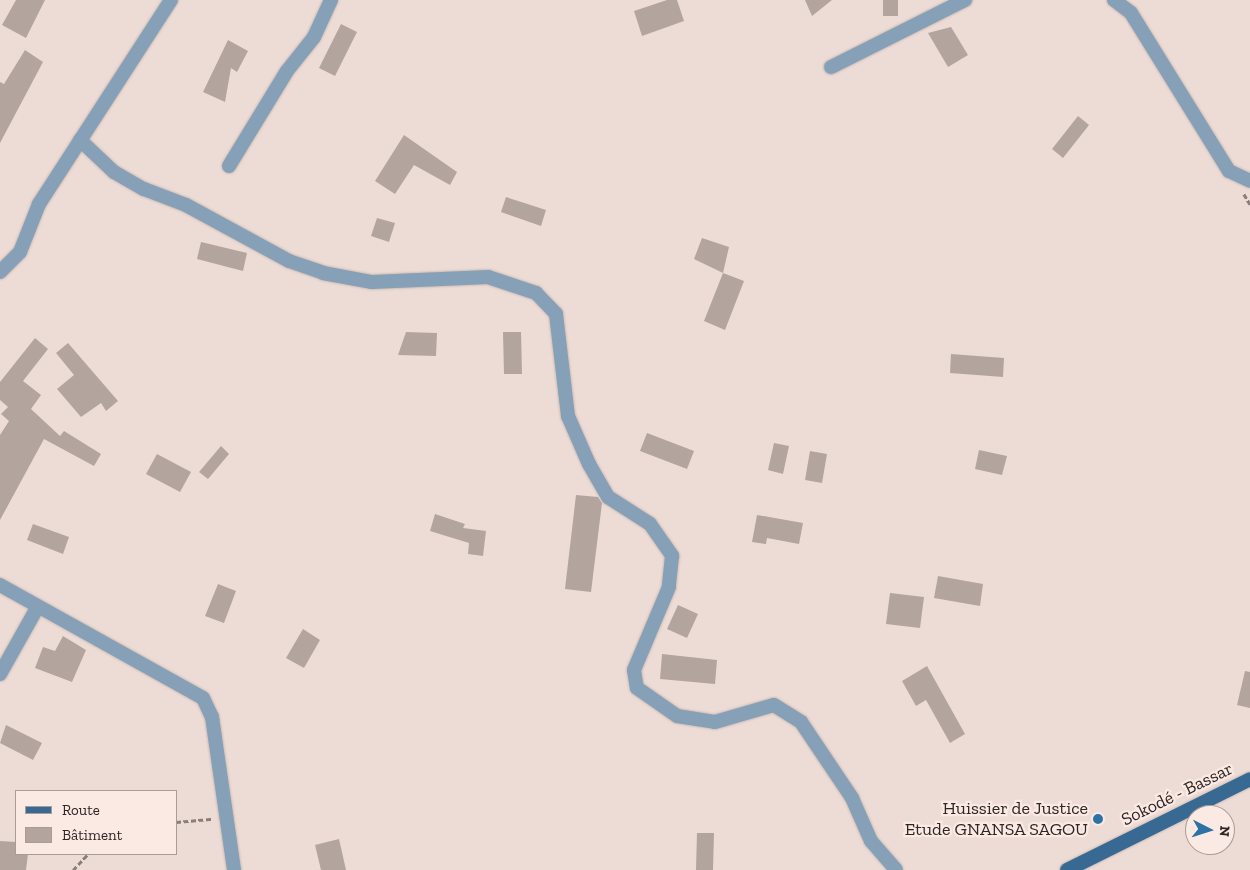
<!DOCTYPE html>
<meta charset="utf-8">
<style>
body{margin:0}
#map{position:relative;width:1250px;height:870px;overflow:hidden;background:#eddcd5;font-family:"Zilla Slab",serif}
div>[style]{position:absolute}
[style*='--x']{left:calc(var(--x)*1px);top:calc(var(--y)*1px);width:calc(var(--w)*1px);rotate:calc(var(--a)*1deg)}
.building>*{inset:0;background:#b4a49e}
.path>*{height:2.5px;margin-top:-1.25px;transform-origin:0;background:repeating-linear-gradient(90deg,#8a7e7a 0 5px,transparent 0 7.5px)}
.roads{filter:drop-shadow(0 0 1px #cabbb5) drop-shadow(0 0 1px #cabbb5)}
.minor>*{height:14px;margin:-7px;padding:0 7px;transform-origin:7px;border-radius:7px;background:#86a0b7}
.primary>*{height:14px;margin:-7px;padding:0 7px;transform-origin:7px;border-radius:7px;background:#386992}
.dots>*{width:14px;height:14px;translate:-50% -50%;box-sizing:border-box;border:2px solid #fbe9e3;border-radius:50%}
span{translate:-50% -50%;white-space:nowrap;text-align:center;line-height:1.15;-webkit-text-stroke:4.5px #fbe9e3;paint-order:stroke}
.street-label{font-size:18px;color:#2d2624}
.poi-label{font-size:18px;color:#2d2624}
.right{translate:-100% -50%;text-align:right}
.legend{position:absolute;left:15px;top:790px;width:162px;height:65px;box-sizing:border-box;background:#fbe9e3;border:1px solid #a99b97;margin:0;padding:6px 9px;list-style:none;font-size:15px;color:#2d2624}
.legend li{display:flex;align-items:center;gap:10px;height:25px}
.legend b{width:25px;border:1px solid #a99b97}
.north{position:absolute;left:1185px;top:805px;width:50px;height:50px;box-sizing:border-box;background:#fbe9e3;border:1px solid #a99b97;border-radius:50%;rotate:95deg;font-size:14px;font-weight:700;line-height:20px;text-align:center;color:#2d2624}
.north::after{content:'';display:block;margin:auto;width:18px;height:22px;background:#2d71a6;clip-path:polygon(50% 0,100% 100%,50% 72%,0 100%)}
</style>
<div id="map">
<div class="building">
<div style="clip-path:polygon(16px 0,45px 0,26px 38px,2px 25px)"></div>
<div style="clip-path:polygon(667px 0,677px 0,684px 21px,642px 36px,634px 11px)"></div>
<div style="clip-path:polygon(805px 0,832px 0,812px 16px)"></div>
<div style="clip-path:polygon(883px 0,898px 0,898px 16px,883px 16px)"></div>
<div style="clip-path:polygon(341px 24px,357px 32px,335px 76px,319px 68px)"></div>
<div style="clip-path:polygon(951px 27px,968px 55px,948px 67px,928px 33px)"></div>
<div style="clip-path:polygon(228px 40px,248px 51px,237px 72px,231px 68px,225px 102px,203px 92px)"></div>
<div style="clip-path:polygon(25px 50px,43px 62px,0 143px,0 82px,4px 84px)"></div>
<div style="clip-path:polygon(1078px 116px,1089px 125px,1063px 158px,1052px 149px)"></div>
<div style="clip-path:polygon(404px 135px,457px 172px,450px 185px,414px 165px,395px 194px,375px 181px)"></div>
<div style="clip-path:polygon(506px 197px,546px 210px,541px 226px,501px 212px)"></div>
<div style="clip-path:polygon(377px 218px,395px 223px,389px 242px,371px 236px)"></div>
<div style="clip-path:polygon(702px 238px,729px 247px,723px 273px,694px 259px)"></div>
<div style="clip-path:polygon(201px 242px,247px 253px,243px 271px,197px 259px)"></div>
<div style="clip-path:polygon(723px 273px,744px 281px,725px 330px,704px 321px)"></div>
<div style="clip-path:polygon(406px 332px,437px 333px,436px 356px,398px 355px)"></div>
<div style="clip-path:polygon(503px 332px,521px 332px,522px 374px,504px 374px)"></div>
<div style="clip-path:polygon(35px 338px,48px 349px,23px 381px,41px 395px,31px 409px,60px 436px,64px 431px,101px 454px,94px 466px,44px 439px,0 520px,0 435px,9px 421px,1px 414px,8px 407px,0 400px,0 382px)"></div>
<div style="clip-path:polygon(68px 343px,118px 401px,106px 411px,101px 403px,81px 417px,57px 389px,74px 375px,56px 353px)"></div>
<div style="clip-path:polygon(951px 354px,1004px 358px,1003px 377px,950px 373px)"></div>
<div style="clip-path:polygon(647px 433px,694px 451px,687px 469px,640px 451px)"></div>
<div style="clip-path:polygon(774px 443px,789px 446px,783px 474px,768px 470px)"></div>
<div style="clip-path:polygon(221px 446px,229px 454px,208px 479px,199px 472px)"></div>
<div style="clip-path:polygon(979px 450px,1007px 456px,1002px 475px,975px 469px)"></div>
<div style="clip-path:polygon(810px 451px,827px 454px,822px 483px,805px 480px)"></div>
<div style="clip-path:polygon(157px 454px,191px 472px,180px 492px,146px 474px)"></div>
<div style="clip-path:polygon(576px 495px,598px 497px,602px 503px,591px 592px,565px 589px)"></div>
<div style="clip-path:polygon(435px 514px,465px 524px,463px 528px,486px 531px,483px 556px,468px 554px,469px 543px,430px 531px)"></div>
<div style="clip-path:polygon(757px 515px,803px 523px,799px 544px,767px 538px,766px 544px,752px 542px)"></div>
<div style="clip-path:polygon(33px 524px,69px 537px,63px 554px,27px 540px)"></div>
<div style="clip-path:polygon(938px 576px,983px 584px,980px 606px,934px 598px)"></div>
<div style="clip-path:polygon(218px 584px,236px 591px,224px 623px,205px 616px)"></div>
<div style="clip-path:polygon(890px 593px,924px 597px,920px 628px,886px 624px)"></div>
<div style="clip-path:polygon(678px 605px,698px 614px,687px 638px,667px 629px)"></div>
<div style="clip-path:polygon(303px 629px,320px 640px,304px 668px,286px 658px)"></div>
<div style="clip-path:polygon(63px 636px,86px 650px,72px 682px,35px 668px,43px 647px,55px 651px)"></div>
<div style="clip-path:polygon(662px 654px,717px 660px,715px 684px,660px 679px)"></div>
<div style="clip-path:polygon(927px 666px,965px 734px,950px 743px,926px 700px,916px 706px,902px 681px)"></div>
<div style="clip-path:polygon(1245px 671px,1250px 672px,1250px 708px,1237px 705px)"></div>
<div style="clip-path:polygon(6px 725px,42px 743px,33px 760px,0 743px)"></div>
<div style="clip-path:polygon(697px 833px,714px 833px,713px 870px,696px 870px)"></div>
<div style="clip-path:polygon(339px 839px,346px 870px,321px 870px,315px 845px)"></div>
<div style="clip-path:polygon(0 841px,16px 842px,16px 854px,28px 854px,26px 870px,0 870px)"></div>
</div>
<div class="path">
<div style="--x:1244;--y:194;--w:12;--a:59"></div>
<div style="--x:176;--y:822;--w:37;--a:-5"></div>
<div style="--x:73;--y:870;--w:22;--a:-47"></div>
</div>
<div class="roads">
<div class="minor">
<div style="--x:1114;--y:0;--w:21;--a:37"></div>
<div style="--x:1131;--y:13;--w:186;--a:58.2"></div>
<div style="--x:1229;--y:171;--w:23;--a:25"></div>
<div style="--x:831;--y:67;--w:150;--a:-26.6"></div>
<div style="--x:80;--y:140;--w:47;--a:43.3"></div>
<div style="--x:114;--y:172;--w:34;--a:30"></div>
<div style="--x:144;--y:189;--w:45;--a:20.9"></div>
<div style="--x:186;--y:205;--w:117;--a:28.5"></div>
<div style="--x:289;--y:261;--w:36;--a:19"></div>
<div style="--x:323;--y:273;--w:50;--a:10.4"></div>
<div style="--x:372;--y:282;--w:116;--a:-2.5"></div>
<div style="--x:488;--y:277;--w:51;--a:18.4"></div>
<div style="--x:536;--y:293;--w:29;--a:46"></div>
<div style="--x:556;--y:314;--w:103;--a:83.3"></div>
<div style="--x:568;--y:416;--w:52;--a:66.4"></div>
<div style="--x:589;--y:464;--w:38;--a:60"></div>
<div style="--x:608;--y:497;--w:50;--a:32.7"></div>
<div style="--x:650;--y:524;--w:39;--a:55"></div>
<div style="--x:672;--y:556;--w:31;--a:96"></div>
<div style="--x:669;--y:587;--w:90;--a:112.9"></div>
<div style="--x:634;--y:670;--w:18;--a:81"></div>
<div style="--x:637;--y:688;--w:49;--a:35"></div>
<div style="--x:677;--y:716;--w:38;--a:9"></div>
<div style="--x:715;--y:722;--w:61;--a:-16.1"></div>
<div style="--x:774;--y:705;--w:32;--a:32"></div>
<div style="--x:801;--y:722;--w:92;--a:56.1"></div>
<div style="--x:852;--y:798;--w:47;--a:66.2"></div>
<div style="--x:871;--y:841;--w:38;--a:49"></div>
<div style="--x:229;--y:166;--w:111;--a:-58.6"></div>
<div style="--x:287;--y:71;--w:43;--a:-51.5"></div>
<div style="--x:314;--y:37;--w:41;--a:-65.3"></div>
<div style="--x:0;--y:272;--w:28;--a:-45"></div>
<div style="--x:20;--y:252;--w:52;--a:-68.4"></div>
<div style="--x:39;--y:204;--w:243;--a:-57.1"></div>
<div style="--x:0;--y:585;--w:232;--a:29.1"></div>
<div style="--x:203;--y:698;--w:21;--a:65"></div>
<div style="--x:212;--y:717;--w:155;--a:81.8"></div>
<div style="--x:0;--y:674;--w:76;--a:-60.7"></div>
</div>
<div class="primary">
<div style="--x:1067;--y:870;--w:204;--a:-26.4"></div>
</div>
</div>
<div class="dots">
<div style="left:1098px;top:819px;background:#2d71a6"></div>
</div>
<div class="street-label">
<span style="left:1177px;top:794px;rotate:-26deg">Sokodé - Bassar</span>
</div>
<div class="poi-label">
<span class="right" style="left:1088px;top:819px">Huissier de Justice<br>Etude GNANSA SAGOU</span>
</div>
<ul class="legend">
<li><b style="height:6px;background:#386992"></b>Route</li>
<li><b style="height:14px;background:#b4a49e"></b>Bâtiment</li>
</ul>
<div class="north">N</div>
</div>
